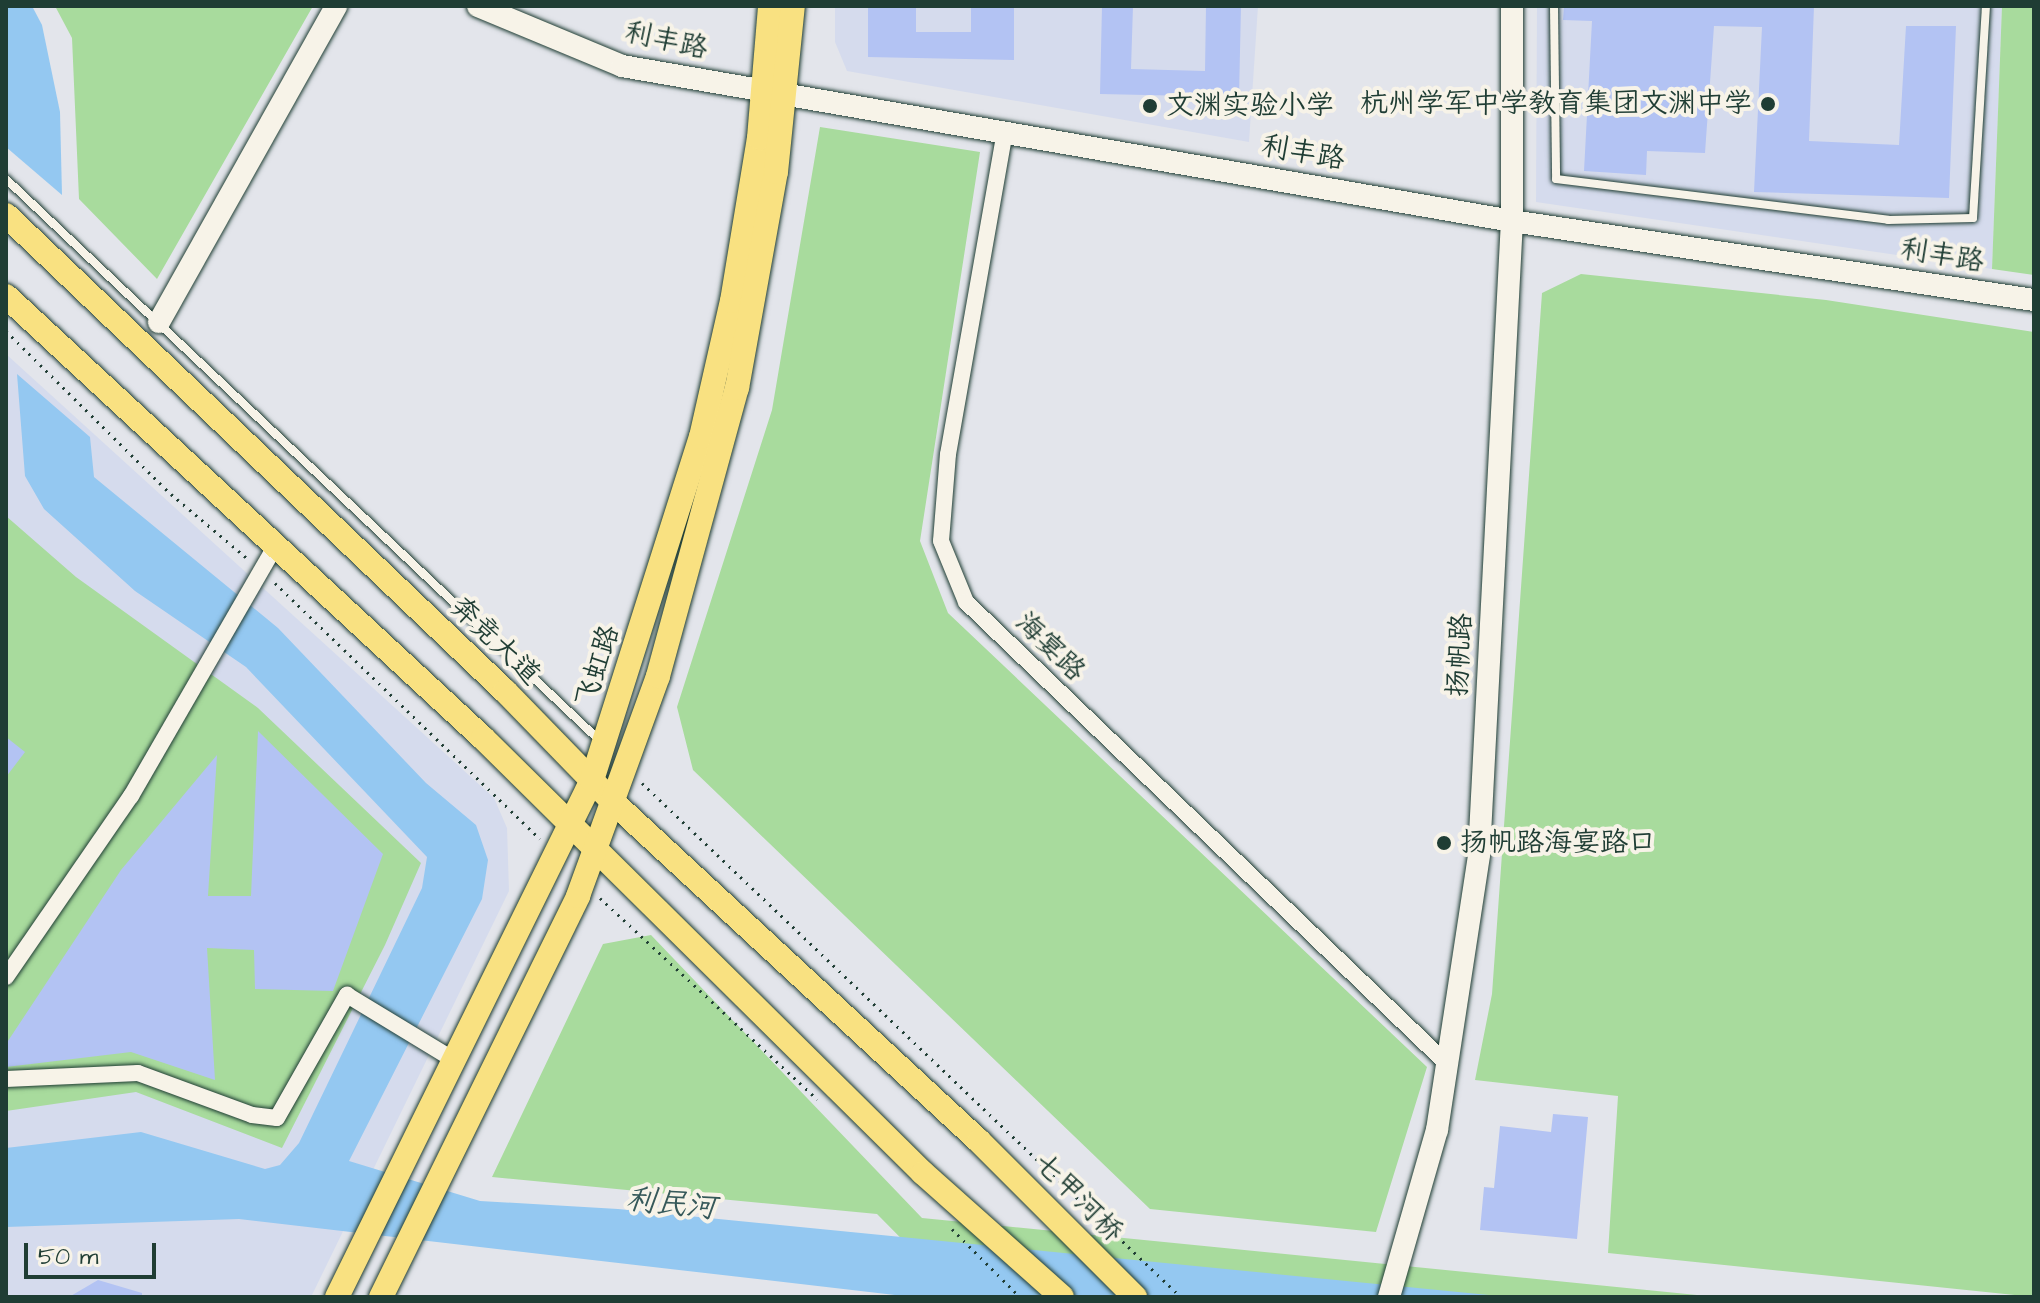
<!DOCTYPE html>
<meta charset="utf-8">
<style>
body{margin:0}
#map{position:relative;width:2040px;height:1303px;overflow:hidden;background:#e3e5eb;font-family:"Architects Daughter","LXGW WenKai TC",sans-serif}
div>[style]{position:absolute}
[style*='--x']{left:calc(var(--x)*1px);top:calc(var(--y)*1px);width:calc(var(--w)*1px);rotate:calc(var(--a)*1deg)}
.built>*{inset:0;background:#d5dbed}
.green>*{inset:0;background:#a8db9d}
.water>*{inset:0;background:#94c8f1}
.building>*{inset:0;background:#b3c3f3}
.path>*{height:3px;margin-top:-1.5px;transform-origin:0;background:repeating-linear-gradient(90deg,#1f3d34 0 2px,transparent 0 8px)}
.roads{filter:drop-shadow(0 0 2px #1f3d34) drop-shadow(0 0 2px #1f3d34)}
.lane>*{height:8px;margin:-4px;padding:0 4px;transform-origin:4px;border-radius:4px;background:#f7f3e8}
.street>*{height:16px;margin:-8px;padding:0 8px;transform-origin:8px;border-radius:8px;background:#f7f3e8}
.secondary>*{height:22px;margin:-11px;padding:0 11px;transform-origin:11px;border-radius:11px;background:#f7f3e8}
.primary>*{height:24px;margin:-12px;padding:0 12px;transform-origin:12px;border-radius:12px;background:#f9e181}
.dots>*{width:22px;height:22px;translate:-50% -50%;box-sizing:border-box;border:4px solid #f7f3e8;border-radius:50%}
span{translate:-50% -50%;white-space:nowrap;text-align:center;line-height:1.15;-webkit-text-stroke:8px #f7f3e8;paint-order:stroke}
.street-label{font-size:28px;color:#1f3d34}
.poi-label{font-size:28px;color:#1f3d34}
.right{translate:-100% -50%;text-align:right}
.left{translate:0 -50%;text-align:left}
.water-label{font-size:30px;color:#36595a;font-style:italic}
.frame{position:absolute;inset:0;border:8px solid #1f3d34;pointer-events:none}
.scale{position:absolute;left:24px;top:1243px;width:132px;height:36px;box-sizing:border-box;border:4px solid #1f3d34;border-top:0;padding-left:10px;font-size:24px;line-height:28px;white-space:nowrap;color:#1f3d34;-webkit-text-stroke:6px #f7f3e8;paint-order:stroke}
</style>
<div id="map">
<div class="built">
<div style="clip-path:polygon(835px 6px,1258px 6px,1249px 142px,847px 71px,835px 42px)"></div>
<div style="clip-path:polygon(1537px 6px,2002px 6px,1992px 269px,1536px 202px)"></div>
<div style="clip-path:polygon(6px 354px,494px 798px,507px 828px,509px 891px,311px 1297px,6px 1297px)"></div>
</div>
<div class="green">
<div style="clip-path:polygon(55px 6px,313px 6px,157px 279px,79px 199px,72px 38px)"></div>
<div style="clip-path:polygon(2002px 6px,2034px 6px,2034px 275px,1992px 269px)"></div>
<div style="clip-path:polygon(820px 127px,980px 152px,920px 541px,948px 613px,1427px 1067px,1376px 1232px,1150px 1209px,693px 770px,677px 707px,772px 410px)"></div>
<div style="clip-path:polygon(1581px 274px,1826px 300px,2034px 332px,2034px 1297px,1608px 1253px,1618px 1096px,1475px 1080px,1492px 994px,1542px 293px)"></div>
<div style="clip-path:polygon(6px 516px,76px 577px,258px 708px,421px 863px,385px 945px,282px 1148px,136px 1092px,6px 1111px)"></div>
<div style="clip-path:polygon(651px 935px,922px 1218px,1717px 1297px,959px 1297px,877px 1214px,492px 1177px,603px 944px)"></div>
</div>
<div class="water">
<div style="clip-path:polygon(6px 6px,32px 6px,42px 25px,60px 112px,62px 195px,6px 147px)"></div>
<div style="clip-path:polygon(17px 374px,90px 437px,94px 477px,278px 628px,426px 783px,476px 825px,488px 860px,482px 899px,349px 1161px,480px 1201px,618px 1209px,1509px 1297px,912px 1297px,239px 1219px,6px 1227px,6px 1148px,141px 1132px,265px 1169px,280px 1165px,299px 1143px,422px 888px,427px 857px,246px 667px,135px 591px,44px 509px,25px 476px)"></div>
</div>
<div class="building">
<div style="clip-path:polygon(868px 6px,916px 6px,916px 32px,971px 32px,971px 6px,1014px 6px,1014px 60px,868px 57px)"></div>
<div style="clip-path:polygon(1102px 6px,1133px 6px,1131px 69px,1205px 71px,1206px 6px,1241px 6px,1239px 97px,1100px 94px)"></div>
<div style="clip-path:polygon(1564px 6px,1814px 6px,1809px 141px,1899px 145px,1906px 26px,1956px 26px,1949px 198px,1754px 192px,1762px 27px,1714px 26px,1705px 153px,1647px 151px,1646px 175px,1584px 171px,1592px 21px,1563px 20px)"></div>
<div style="clip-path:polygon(258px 731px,383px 854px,333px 991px,255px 989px,254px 950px,207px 948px,215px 1080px,131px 1052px,6px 1067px,6px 1044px,121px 870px,217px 755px,208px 896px,251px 896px)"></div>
<div style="clip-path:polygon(6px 737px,25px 752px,6px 777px)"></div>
<div style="clip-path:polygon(1553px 1114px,1588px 1117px,1577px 1239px,1480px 1230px,1484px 1187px,1494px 1188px,1500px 1126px,1551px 1132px)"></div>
<div style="clip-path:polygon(98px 1280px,142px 1293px,142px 1297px,69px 1297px)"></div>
</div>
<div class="path">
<div style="--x:6;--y:331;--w:232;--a:44.7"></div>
<div style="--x:171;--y:494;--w:101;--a:40.2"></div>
<div style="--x:275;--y:583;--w:368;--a:44"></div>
<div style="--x:642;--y:783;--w:745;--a:43.64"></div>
<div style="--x:600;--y:898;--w:296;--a:42.8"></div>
<div style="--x:952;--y:1229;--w:96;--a:45"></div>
</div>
<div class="roads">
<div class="lane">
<div style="--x:1554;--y:6;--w:173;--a:89.3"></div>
<div style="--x:1556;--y:179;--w:335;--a:7"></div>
<div style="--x:1888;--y:220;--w:85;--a:-1.3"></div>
<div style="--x:1973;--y:218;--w:212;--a:-86.5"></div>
<div style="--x:6;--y:179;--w:818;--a:43.41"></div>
</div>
<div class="street">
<div style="--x:1005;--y:131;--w:328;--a:100"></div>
<div style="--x:948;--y:454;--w:87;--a:94.6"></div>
<div style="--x:941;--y:541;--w:66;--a:67.7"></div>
<div style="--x:966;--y:602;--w:666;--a:43.84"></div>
<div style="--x:6;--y:977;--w:220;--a:-55.4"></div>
<div style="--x:131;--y:796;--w:288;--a:-60"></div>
<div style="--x:6;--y:1079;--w:132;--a:-2.6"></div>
<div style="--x:138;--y:1073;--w:121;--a:20.2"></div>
<div style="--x:252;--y:1115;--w:25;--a:7"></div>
<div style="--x:277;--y:1118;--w:142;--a:-60.4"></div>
<div style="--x:347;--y:995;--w:125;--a:31.3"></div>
</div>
<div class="secondary">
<div style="--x:478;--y:6;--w:156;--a:22.6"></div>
<div style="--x:622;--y:66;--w:903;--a:9.88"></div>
<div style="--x:1512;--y:221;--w:528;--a:8.61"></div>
<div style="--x:159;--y:322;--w:362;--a:-60.7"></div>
<div style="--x:1389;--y:1297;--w:174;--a:-74"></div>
<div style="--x:1437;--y:1130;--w:279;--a:-81.3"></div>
<div style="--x:1479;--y:854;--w:634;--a:-87.02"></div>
<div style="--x:1512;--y:221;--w:215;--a:-90"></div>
</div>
<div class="primary">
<div style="--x:6;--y:215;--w:690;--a:43.65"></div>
<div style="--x:505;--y:691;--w:153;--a:45.8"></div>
<div style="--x:612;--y:801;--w:500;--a:42.81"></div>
<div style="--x:979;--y:1141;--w:221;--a:45"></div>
<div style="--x:6;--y:296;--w:650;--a:42.82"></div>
<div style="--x:483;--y:738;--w:619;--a:44.67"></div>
<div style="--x:923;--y:1173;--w:186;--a:41.7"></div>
<div style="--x:337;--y:1297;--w:576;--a:-63.75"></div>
<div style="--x:592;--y:780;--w:360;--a:-72.4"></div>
<div style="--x:701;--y:437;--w:139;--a:-77.2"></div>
<div style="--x:732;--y:301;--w:165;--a:-80.6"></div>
<div style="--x:759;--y:138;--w:132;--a:-85.2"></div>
<div style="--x:381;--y:1297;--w:447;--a:-63.8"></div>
<div style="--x:578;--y:896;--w:234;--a:-70"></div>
<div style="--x:658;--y:676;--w:299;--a:-74.7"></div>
<div style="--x:737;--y:388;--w:219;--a:-79.8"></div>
<div style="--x:776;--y:172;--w:167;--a:-84.2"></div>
</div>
</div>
<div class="dots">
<div style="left:1768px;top:104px;background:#1f3d34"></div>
<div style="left:1150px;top:106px;background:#1f3d34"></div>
<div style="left:1444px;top:843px;background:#1f3d34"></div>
</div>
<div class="street-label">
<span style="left:666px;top:41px;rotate:12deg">利丰路</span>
<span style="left:1303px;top:153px;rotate:10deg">利丰路</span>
<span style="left:1942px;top:256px;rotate:9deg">利丰路</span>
<span style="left:495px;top:641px;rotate:44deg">奔竞大道</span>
<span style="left:1050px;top:647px;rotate:44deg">海宴路</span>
<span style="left:1460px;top:655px;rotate:-87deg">扬帆路</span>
<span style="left:598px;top:666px;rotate:-72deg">飞虹路</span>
<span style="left:1078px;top:1198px;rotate:45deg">七甲河桥</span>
</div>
<div class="poi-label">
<span class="right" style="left:1752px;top:104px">杭州学军中学教育集团文渊中学</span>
<span class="left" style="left:1166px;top:106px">文渊实验小学</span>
<span class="left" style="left:1460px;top:843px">扬帆路海宴路口</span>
</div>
<div class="water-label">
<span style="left:671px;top:1204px;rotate:6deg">利民河</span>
</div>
<div class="frame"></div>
<div class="scale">50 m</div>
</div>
